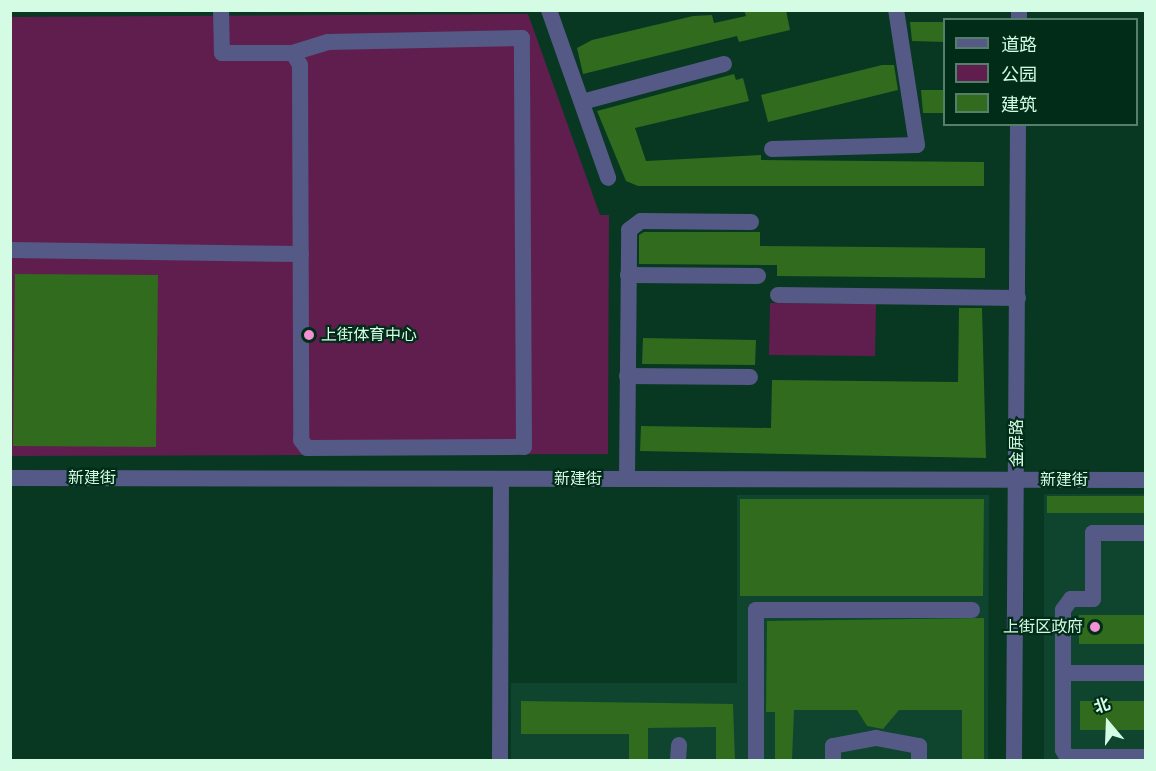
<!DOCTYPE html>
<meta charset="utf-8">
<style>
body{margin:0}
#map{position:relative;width:1156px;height:771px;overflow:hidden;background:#083722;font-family:"Varela Round","Noto Sans SC",sans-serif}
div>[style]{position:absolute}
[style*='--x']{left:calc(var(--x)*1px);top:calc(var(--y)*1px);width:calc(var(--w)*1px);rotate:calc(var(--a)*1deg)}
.built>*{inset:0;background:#0f452e}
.green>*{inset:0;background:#601e4f}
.building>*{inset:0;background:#306b1e}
.minor>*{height:16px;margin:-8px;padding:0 8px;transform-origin:8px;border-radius:8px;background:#555985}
.dots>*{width:16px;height:16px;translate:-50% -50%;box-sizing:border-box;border:3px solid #002c18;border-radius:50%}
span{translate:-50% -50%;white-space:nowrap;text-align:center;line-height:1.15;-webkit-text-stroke:4.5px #002c18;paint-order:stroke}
.poi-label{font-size:16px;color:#d4fbe4}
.left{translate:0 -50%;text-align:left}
.right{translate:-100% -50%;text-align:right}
.street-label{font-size:16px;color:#d4fbe4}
.frame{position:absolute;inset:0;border:12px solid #d4fbe4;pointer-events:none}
.legend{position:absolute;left:943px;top:18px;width:195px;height:108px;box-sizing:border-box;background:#002c18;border:2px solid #557f6a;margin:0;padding:8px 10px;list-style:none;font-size:18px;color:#d4fbe4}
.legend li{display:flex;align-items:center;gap:12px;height:30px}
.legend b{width:30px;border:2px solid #557f6a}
.north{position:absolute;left:1078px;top:693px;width:60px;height:60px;-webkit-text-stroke:4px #002c18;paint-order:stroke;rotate:341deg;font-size:16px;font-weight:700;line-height:24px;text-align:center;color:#d4fbe4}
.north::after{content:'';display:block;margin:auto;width:21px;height:27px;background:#d4fbe4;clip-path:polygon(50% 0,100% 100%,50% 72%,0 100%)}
</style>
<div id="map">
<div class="built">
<div style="clip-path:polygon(1044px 494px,1145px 494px,1145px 760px,1044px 760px)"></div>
<div style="clip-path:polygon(737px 495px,989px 495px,988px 760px,511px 760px,511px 683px,737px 683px)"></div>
</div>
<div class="green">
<div style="clip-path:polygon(528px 14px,600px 215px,609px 215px,608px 454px,11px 456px,10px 17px)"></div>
<div style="clip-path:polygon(770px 303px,876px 304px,875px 356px,769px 355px)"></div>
</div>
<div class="building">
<div style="clip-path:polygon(744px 10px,786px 10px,790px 30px,739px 42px,737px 36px,583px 74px,577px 48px,592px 40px,693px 16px,712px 15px,714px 23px,746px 16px)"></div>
<div style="clip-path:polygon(910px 22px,945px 22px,945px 42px,912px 41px)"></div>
<div style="clip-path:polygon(882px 65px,894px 65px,898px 90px,768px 122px,761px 95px)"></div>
<div style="clip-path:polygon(734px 74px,736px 80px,743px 78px,749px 101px,635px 128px,646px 161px,761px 155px,761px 160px,984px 162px,984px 186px,638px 186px,626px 181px,597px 111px)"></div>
<div style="clip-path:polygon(921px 90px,945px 90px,945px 113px,923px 113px)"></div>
<div style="clip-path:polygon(644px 232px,760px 232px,760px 246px,985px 248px,985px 278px,777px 276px,777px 265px,639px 264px,639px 235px)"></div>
<div style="clip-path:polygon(15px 274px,158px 275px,156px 447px,13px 446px)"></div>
<div style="clip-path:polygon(959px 308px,982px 308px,986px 458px,640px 451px,641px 426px,771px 428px,772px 380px,958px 382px)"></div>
<div style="clip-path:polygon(643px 338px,756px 340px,755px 365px,642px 364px)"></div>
<div style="clip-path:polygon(1047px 496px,1146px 496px,1146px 513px,1047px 513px)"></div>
<div style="clip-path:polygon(740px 499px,984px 499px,983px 596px,740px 596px)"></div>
<div style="clip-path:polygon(1079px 615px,1146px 615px,1146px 644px,1079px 644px)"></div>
<div style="clip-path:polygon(984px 618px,984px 760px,962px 760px,962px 710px,899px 710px,883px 729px,867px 726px,857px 710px,794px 710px,792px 760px,775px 760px,775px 712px,766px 712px,767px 621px)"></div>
<div style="clip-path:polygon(521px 701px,733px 704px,735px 760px,716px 760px,716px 727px,648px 728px,648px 760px,629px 760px,629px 734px,521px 734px)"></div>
<div style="clip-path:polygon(1080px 701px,1146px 701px,1146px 730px,1080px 730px)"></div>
</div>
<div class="minor">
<div style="--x:221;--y:10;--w:43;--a:88.7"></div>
<div style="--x:222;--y:53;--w:71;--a:0"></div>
<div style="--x:293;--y:53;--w:14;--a:60"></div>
<div style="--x:300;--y:65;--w:375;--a:89.8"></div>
<div style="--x:301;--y:440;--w:10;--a:53"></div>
<div style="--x:307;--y:448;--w:217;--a:-0.3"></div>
<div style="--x:524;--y:447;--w:409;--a:-90.3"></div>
<div style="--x:522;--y:38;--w:194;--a:178.8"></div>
<div style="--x:328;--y:42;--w:37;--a:163"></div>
<div style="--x:549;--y:10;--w:178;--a:70.6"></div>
<div style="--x:1019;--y:20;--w:10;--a:-90"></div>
<div style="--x:582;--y:102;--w:147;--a:-15"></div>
<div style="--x:772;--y:149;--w:145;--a:-1.6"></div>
<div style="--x:917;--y:145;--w:137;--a:-98.8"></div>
<div style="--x:10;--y:250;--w:291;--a:0.8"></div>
<div style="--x:628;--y:275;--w:130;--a:0.4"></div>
<div style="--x:778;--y:295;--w:240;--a:0.7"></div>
<div style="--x:627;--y:376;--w:123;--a:0.5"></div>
<div style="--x:10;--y:478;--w:1136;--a:0.1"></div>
<div style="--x:627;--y:479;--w:249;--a:-89.5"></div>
<div style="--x:629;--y:230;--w:15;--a:-37"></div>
<div style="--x:641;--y:221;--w:110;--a:0.5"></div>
<div style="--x:1146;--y:533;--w:53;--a:180"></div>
<div style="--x:1093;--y:533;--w:66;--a:90"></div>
<div style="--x:1093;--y:599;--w:22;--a:180"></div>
<div style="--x:1071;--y:599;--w:14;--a:126"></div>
<div style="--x:1063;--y:610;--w:140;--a:90"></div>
<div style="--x:1063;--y:750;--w:8;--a:60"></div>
<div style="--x:1067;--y:757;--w:79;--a:0"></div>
<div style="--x:1063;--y:673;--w:83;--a:0"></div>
<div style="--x:500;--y:760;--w:281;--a:-89.8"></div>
<div style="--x:678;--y:760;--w:15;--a:-86"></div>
<div style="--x:756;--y:760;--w:150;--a:-90"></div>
<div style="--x:756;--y:610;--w:216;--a:0"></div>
<div style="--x:833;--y:760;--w:14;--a:-90"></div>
<div style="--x:833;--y:746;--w:44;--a:-10.5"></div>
<div style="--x:876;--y:738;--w:44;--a:10.5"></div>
<div style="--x:919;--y:746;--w:14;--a:90"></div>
<div style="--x:1014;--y:760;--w:636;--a:-89.64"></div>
</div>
<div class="dots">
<div style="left:309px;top:335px;background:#f391d5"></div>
<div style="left:1095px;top:627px;background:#f391d5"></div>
</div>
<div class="poi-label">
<span class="left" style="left:321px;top:335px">上街体育中心</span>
<span class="right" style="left:1083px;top:627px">上街区政府</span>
</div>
<div class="street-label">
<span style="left:1017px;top:443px;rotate:-90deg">金屏路</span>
<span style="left:92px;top:478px">新建街</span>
<span style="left:578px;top:479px">新建街</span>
<span style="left:1064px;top:480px">新建街</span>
</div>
<div class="frame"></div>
<ul class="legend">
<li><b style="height:8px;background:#555985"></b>道路</li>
<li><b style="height:16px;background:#601e4f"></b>公园</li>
<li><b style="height:16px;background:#306b1e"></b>建筑</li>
</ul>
<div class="north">北</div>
</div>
